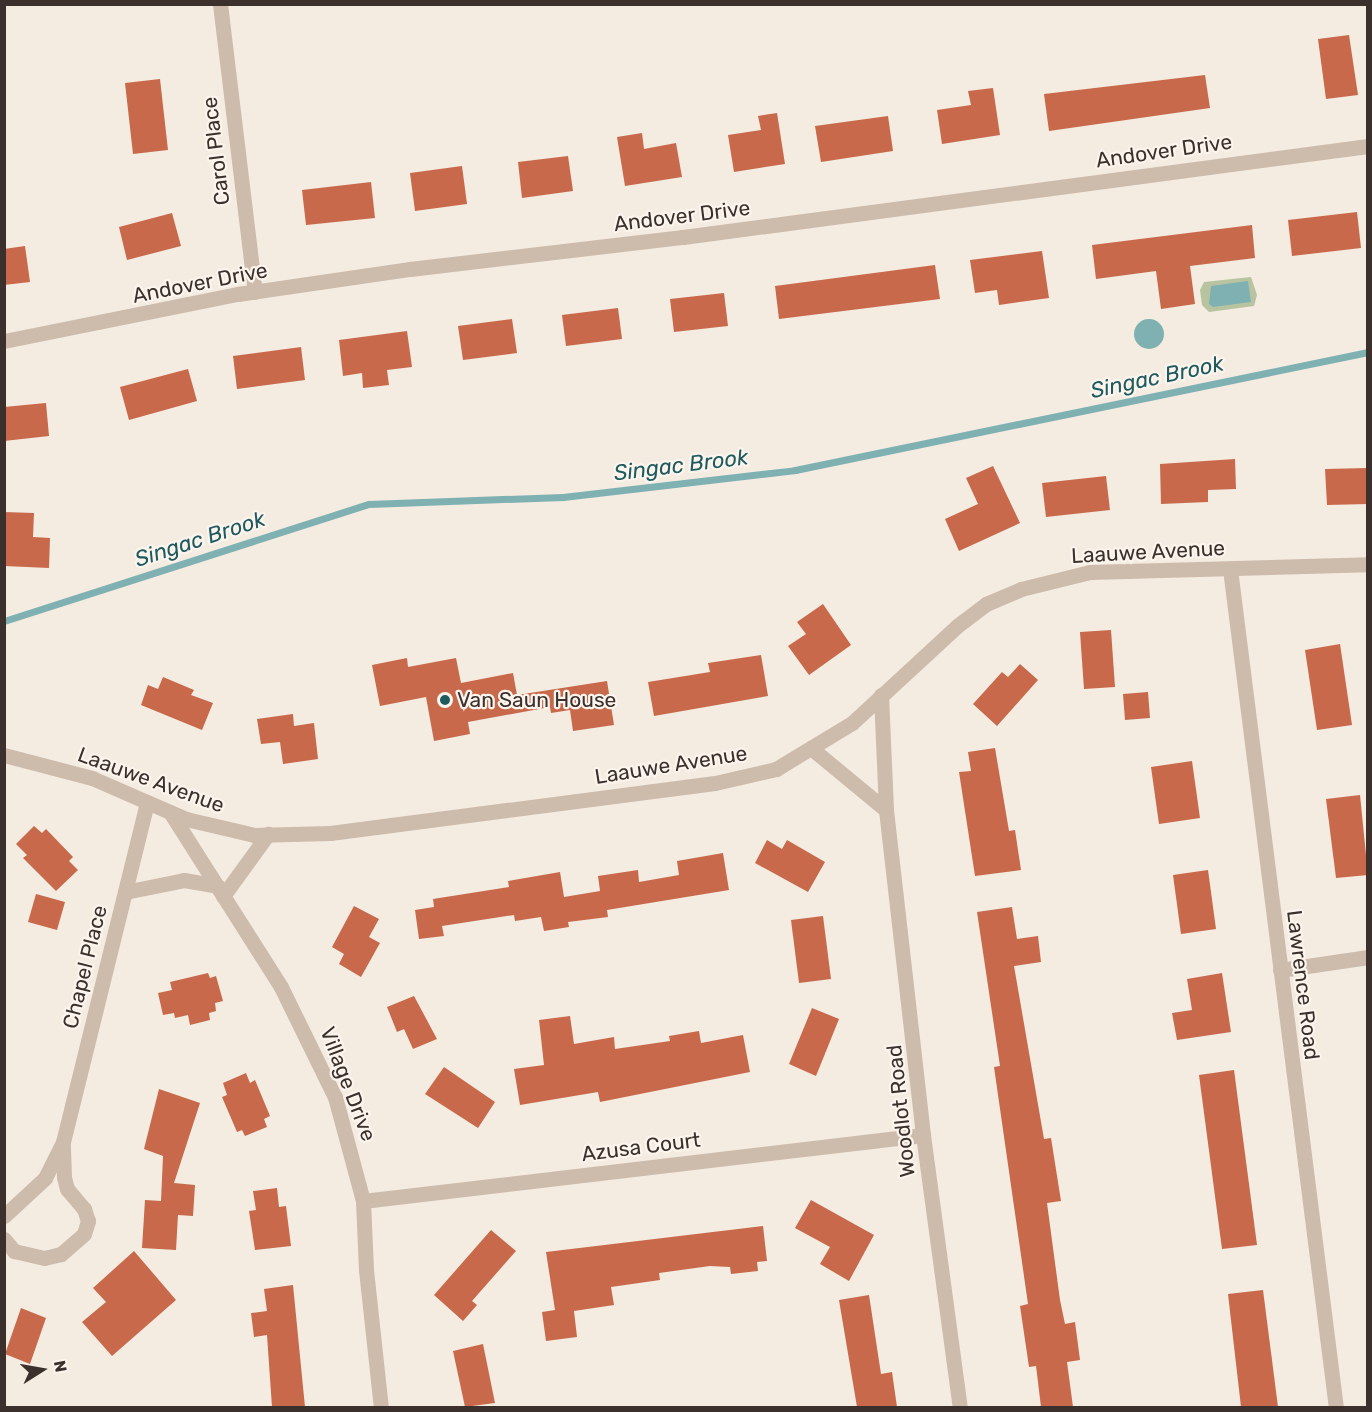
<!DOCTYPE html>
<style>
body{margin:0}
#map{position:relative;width:1372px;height:1412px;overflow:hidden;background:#f4ebe1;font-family:Rubik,sans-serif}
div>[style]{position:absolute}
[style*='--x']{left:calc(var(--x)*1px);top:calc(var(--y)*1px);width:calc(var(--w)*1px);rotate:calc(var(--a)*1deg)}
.green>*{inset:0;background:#b8c4a0}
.water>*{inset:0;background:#7fb0b2}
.round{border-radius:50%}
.stream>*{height:7px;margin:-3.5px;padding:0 3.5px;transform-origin:3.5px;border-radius:3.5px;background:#7fb0b2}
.building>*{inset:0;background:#c8694b}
.minor>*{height:15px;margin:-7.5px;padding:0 7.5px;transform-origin:7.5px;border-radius:7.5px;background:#cdbbac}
.tertiary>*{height:15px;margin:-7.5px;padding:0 7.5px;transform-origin:7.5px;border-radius:7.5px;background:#cdbbac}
.dots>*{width:16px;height:16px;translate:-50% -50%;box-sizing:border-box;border:3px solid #fbf5ee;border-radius:50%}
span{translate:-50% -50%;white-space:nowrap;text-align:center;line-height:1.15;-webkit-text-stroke:4.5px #fbf5ee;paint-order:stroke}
.street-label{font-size:21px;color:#3b302b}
.poi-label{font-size:21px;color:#3b302b}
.left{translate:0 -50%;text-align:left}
.water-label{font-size:22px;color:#1f5a5e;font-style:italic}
.frame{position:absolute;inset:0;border:6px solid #3b302b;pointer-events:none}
.north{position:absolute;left:12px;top:1340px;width:60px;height:60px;-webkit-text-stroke:4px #fbf5ee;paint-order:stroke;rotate:79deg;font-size:16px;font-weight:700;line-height:24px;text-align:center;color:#3b302b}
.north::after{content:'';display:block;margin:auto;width:21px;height:27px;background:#3b302b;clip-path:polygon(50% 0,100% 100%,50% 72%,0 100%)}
</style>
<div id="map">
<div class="green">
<div style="clip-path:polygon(1251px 277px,1257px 295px,1254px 306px,1209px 312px,1202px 305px,1200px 290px,1204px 282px)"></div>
</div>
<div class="water">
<div style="clip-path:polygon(1248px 281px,1251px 302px,1213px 307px,1209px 304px,1211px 286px)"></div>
<div class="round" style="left:1134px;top:319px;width:30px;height:30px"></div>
</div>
<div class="stream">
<div style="--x:4;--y:621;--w:383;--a:-17.8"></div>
<div style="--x:369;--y:504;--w:194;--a:-2.1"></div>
<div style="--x:563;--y:497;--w:234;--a:-6.6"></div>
<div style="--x:795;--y:470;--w:585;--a:-11.64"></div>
</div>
<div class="building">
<div style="clip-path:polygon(1349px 35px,1358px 95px,1326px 99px,1318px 39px)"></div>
<div style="clip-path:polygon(1205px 75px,1210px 108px,1049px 131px,1044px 94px)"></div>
<div style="clip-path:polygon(160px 79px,168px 150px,133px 154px,125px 83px)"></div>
<div style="clip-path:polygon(993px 88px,1000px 135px,942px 144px,937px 110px,971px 105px,968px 91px)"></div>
<div style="clip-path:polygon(777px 113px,785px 164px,734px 172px,728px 135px,761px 130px,758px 116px)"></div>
<div style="clip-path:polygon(888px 116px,893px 151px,821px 162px,815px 126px)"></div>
<div style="clip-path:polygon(642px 133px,644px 149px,676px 143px,682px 177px,625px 186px,617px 137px)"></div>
<div style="clip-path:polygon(568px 156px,573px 191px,522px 198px,518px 162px)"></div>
<div style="clip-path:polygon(462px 166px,467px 204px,415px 211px,410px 173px)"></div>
<div style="clip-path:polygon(371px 182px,375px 218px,306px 225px,302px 190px)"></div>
<div style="clip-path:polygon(1357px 212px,1361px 248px,1292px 256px,1288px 220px)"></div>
<div style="clip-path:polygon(172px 213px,181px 246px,127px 260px,119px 227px)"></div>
<div style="clip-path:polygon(1252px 225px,1255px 258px,1190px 266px,1195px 304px,1161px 309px,1156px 271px,1096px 279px,1092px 245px)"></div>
<div style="clip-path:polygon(25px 246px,30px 282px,4px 285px,4px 249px)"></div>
<div style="clip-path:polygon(1042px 251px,1049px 298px,999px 305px,997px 290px,975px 293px,970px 260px)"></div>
<div style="clip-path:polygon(935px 265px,940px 299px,779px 319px,775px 286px)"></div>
<div style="clip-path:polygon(724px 293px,728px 326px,674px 332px,670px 299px)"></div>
<div style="clip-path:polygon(618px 308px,622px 339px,566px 346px,562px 315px)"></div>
<div style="clip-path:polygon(512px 319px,517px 353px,463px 360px,458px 326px)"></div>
<div style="clip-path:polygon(407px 331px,412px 367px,387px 370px,389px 385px,363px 388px,362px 373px,343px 376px,339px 340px)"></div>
<div style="clip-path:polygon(301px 347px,305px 380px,237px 389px,233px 356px)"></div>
<div style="clip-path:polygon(188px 369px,197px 401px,129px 420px,120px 387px)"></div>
<div style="clip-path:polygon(46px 403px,49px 436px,4px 441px,4px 407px)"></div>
<div style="clip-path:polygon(1235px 459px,1236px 489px,1208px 490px,1208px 502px,1161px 504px,1160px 464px)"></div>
<div style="clip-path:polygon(993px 466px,1020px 523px,959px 551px,945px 519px,978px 504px,966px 478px)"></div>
<div style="clip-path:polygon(1368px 468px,1368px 504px,1327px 505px,1325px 469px)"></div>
<div style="clip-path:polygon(1106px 476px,1110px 510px,1046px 517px,1042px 483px)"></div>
<div style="clip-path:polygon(4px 512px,34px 513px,33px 537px,50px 538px,49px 568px,4px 566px)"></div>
<div style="clip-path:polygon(823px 604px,851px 645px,809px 675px,788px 646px,806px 634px,797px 622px)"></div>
<div style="clip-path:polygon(1111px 630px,1115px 687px,1084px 689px,1080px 632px)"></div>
<div style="clip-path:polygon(1340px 644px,1352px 725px,1317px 730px,1305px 650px)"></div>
<div style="clip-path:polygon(761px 655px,768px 696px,654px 716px,648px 682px,710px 672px,708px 663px)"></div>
<div style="clip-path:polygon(407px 658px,408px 667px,456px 658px,461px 683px,513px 673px,517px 695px,607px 681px,614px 725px,573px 731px,570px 710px,551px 713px,550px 707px,468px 722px,470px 734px,434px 741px,426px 697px,380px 706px,372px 665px)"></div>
<div style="clip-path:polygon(1020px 664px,1038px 680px,997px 726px,973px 704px,1002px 672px,1008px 677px)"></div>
<div style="clip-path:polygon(163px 677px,194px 690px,191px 695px,213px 703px,202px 730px,141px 705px,148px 685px,158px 689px)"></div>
<div style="clip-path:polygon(1148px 692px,1150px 718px,1125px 720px,1123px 694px)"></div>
<div style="clip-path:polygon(293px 714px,294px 726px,314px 723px,318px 759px,283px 764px,280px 742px,261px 744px,257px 719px)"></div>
<div style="clip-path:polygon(995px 748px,1009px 831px,1015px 830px,1021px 870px,975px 876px,959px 772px,971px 771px,968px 752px)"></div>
<div style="clip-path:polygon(1192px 761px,1200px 818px,1159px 824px,1151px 767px)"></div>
<div style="clip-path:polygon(1360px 795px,1368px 875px,1336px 878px,1326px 799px)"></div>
<div style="clip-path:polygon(34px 826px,42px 833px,46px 829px,73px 857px,69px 861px,78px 870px,56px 891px,23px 858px,27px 855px,16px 844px)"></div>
<div style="clip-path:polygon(767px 840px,782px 849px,787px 840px,825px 862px,808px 892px,755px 863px)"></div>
<div style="clip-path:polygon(723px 853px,729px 890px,607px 910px,608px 917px,568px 922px,569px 927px,544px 931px,541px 917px,515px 921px,514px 915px,442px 926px,444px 936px,419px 939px,415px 910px,434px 907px,433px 899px,509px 887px,508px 881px,560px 872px,564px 897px,600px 891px,598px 876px,638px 870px,639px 882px,679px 875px,677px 861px)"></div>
<div style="clip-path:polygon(1208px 870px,1216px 929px,1181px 934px,1173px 875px)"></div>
<div style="clip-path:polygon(36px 894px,65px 902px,57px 930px,28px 922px)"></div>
<div style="clip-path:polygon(354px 906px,379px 919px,369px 937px,380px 943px,361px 977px,339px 964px,344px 954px,332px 947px)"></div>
<div style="clip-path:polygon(1012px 907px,1017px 939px,1038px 936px,1041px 962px,1014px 966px,1044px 1139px,1051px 1138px,1061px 1201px,1047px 1203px,1060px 1300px,1065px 1324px,1075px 1322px,1080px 1360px,1067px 1362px,1073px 1407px,1041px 1407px,1036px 1366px,1029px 1367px,1020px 1306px,1028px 1304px,994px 1067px,1000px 1066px,977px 912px)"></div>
<div style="clip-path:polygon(823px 916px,831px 979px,799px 983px,791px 920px)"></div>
<div style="clip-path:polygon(208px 973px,210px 978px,216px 976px,223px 1001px,215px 1003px,216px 1011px,209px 1013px,210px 1020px,190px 1025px,188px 1015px,175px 1018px,174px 1013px,163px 1015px,158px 993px,172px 990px,170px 982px)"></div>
<div style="clip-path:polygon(1222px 973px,1231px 1032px,1177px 1040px,1172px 1013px,1192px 1010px,1187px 979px)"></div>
<div style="clip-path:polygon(414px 996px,437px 1039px,413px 1049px,404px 1029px,397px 1032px,387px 1007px)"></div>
<div style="clip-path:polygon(812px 1008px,839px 1019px,816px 1076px,789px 1064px)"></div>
<div style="clip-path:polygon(570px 1016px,574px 1044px,614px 1037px,615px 1049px,670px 1041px,669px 1036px,699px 1031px,701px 1043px,743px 1035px,750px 1072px,600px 1102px,598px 1092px,520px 1105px,514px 1069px,544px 1065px,539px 1020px)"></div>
<div style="clip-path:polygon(444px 1067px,495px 1102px,478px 1128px,425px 1094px)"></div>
<div style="clip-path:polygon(1234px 1070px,1257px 1245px,1222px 1249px,1199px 1075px)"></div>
<div style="clip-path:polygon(246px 1073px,250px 1083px,255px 1080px,270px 1116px,264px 1119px,267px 1127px,245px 1136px,242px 1130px,237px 1132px,222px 1097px,227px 1095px,223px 1083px)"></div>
<div style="clip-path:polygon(159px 1089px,200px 1103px,174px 1183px,195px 1185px,193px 1216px,178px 1215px,176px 1250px,142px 1248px,145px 1200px,161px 1201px,163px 1156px,144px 1149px)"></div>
<div style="clip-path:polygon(277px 1188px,279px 1207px,286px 1206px,291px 1246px,255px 1250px,249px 1211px,256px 1210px,253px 1191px)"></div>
<div style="clip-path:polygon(811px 1200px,874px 1235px,849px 1281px,820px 1264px,830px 1247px,795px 1228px)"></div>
<div style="clip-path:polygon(763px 1226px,767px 1261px,757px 1262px,758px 1271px,731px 1274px,730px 1267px,710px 1266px,659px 1273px,660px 1280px,611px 1287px,614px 1305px,574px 1311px,577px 1337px,546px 1341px,542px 1312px,555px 1310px,546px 1252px)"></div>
<div style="clip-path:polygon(491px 1230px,516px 1251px,472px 1301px,477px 1305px,463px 1321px,434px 1295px)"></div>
<div style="clip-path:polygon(134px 1251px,176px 1300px,112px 1356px,82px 1322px,106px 1302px,93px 1288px)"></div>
<div style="clip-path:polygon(293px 1285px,305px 1407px,272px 1407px,267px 1335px,254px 1337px,251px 1313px,267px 1311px,264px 1289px)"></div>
<div style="clip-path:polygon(1263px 1290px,1278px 1407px,1241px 1407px,1228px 1294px)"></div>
<div style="clip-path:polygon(869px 1295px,881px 1374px,892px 1372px,897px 1407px,857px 1407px,839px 1300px)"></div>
<div style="clip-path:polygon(21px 1308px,46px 1318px,30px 1364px,5px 1354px)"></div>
<div style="clip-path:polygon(483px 1344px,495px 1403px,465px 1407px,453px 1351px)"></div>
</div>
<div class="minor">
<div style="--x:220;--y:4;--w:290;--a:83.1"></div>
<div style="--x:4;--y:341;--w:239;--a:-11.4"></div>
<div style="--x:238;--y:294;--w:174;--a:-8.3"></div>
<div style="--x:410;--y:269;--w:275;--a:-6.7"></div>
<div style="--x:683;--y:237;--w:691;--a:-7.57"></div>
<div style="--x:1230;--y:569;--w:846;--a:82.8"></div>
<div style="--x:881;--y:695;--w:115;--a:87.5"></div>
<div style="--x:886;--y:810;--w:327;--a:83.5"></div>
<div style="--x:923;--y:1135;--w:275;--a:82.3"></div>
<div style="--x:811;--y:748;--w:97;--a:39.6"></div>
<div style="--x:170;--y:812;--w:207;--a:57.6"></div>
<div style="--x:281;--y:987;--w:123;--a:63.9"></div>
<div style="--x:335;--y:1097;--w:108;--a:74.9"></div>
<div style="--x:363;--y:1201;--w:69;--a:87.5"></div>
<div style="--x:366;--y:1270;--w:139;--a:83.8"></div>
<div style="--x:125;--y:892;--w:60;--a:-11.5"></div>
<div style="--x:184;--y:880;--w:34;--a:10"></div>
<div style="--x:223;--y:896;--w:77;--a:-54"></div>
<div style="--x:1280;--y:970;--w:89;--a:-8.4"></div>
<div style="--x:363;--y:1201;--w:564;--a:-6.72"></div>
<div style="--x:4;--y:1216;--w:56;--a:-42.8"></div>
<div style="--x:45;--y:1178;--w:40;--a:-63.4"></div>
<div style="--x:63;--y:1142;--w:350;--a:-76.1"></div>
<div style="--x:4;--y:1239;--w:16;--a:50"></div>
<div style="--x:14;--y:1251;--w:31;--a:13"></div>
<div style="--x:44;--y:1258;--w:17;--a:-13"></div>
<div style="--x:61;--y:1254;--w:30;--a:-41"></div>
<div style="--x:84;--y:1234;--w:14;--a:-73"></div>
<div style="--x:88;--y:1221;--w:13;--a:-108"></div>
<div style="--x:84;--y:1209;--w:26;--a:-130"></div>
<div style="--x:67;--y:1189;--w:12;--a:-104"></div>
<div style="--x:64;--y:1177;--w:32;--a:-92"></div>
</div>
<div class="tertiary">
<div style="--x:4;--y:755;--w:91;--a:14.6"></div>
<div style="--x:92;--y:778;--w:103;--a:23.6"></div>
<div style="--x:186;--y:819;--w:70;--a:13.2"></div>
<div style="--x:254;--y:835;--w:76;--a:-1.5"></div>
<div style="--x:330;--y:833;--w:388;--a:-7.4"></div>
<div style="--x:715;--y:783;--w:63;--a:-12.9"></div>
<div style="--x:776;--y:769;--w:89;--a:-31.2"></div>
<div style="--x:852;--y:723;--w:143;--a:-42.7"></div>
<div style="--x:957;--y:626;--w:36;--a:-37"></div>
<div style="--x:986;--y:604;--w:38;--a:-23"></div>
<div style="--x:1021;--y:589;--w:71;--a:-13.8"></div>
<div style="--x:1090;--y:572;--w:278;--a:-1.6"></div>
</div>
<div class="dots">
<div style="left:445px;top:700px;background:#1f5a5e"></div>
</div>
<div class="street-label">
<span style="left:216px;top:151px;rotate:-97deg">Carol Place</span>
<span style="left:1164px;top:151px;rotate:-8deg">Andover Drive</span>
<span style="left:682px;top:216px;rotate:-7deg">Andover Drive</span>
<span style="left:200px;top:283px;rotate:-11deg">Andover Drive</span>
<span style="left:1148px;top:552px;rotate:-3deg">Laauwe Avenue</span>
<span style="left:671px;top:765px;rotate:-9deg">Laauwe Avenue</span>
<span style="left:151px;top:780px;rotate:20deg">Laauwe Avenue</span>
<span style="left:85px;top:967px;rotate:-76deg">Chapel Place</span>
<span style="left:1303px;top:985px;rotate:83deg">Lawrence Road</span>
<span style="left:348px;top:1084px;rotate:69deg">Village Drive</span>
<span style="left:901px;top:1111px;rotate:-96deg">Woodlot Road</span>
<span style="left:641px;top:1147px;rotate:-7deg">Azusa Court</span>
</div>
<div class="poi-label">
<span class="left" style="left:457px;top:700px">Van Saun House</span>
</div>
<div class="water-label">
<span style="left:1157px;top:377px;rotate:-12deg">Singac Brook</span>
<span style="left:681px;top:465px;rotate:-7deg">Singac Brook</span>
<span style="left:200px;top:539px;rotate:-18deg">Singac Brook</span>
</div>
<div class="frame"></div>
<div class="north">N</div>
</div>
